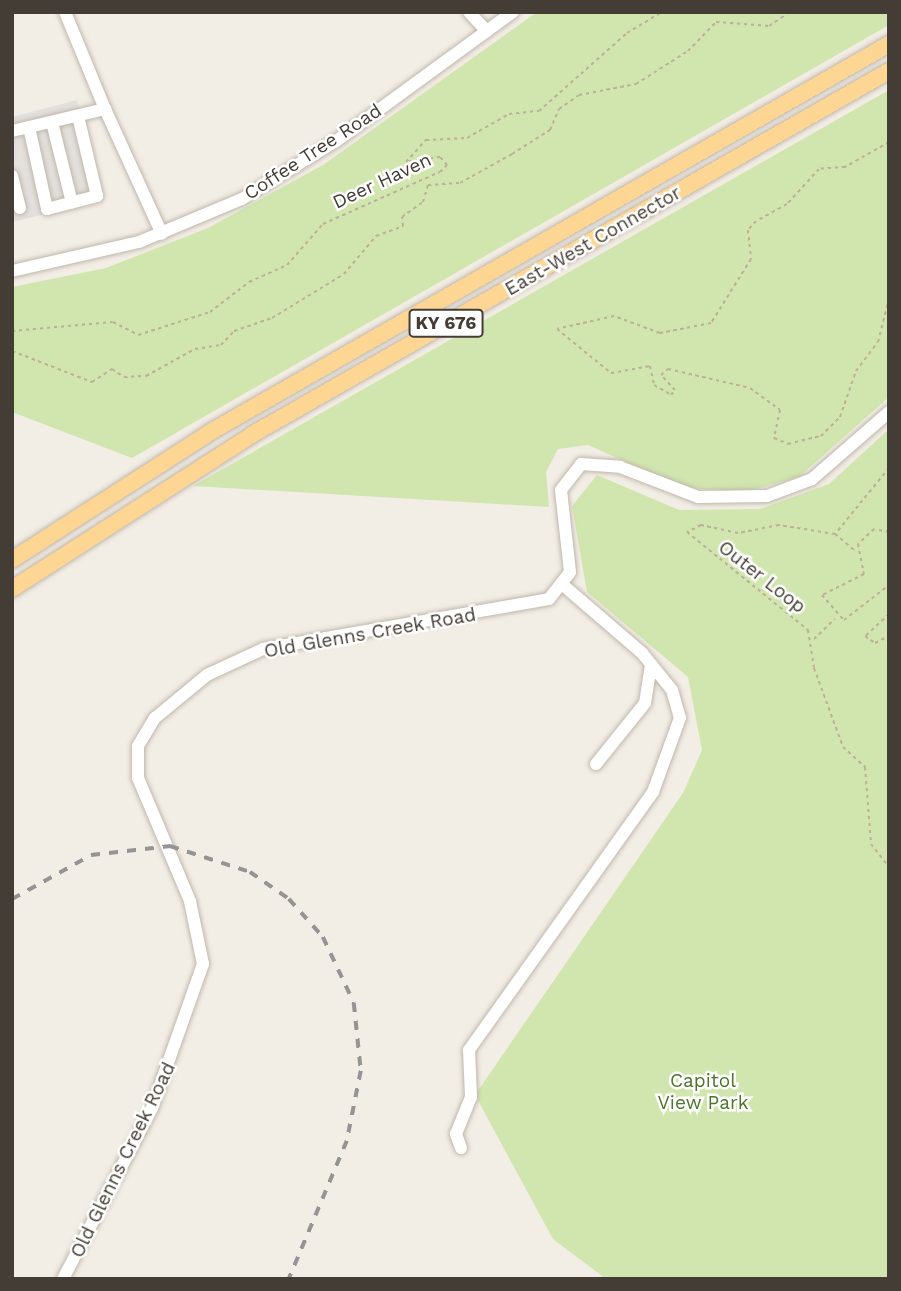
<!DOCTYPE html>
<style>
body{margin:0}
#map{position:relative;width:901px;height:1291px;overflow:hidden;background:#f2ede5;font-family:"Work Sans",sans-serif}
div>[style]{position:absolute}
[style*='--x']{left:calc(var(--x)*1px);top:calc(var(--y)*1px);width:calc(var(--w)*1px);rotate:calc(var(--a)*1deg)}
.green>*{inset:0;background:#d1e6ae}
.parking>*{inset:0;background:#e3e0dd}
.path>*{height:2px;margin-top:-1px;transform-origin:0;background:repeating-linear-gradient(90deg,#bfae99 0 3.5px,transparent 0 7px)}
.roads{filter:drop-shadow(0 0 2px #c0b7ab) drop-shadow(0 0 2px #c0b7ab)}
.minor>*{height:12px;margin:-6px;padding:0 6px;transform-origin:6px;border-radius:6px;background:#fff}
.major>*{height:16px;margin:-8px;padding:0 8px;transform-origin:8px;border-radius:8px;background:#fdd693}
.rail>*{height:3.5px;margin-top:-1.75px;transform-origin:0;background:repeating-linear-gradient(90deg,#949494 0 9px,transparent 0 18px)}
span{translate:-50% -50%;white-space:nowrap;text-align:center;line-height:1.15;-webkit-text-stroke:5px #fff;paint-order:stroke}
.shield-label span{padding:2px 5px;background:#fff;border:2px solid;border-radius:5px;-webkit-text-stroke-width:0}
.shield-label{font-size:18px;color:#443d35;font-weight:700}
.street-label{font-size:19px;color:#443d35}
.park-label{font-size:19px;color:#4c7529}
.frame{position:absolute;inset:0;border:14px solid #443d35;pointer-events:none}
</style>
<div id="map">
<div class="green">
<div style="clip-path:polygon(537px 12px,889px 12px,889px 25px,132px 458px,12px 412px,12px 287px,106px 268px,208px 228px,323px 165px)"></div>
<div style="clip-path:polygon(889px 90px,889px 397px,799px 477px,742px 493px,682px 487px,588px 445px,558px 449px,546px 472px,549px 507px,193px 486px)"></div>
<div style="clip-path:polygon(889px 429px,889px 1279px,606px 1279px,553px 1239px,475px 1095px,683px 793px,702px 750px,688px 677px,587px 592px,572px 506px,597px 475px,679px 510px,760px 509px,829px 484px)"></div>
</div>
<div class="parking">
<div style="clip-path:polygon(77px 100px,103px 200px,12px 222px,12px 117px)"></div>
</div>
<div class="path">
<div style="--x:889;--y:142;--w:51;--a:150.4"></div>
<div style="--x:845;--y:167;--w:26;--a:176"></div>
<div style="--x:819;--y:169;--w:47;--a:132.4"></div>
<div style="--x:787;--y:204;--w:35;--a:151"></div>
<div style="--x:756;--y:221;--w:12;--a:132"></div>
<div style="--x:748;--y:230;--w:29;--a:84"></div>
<div style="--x:751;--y:259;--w:75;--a:122"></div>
<div style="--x:711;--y:323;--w:52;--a:168.9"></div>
<div style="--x:660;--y:333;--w:49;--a:-159.7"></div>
<div style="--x:614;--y:316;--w:58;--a:167.2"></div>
<div style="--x:557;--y:329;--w:70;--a:39.2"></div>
<div style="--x:611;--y:373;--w:40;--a:-10"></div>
<div style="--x:650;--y:366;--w:19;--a:78"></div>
<div style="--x:654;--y:385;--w:20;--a:30"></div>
<div style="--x:671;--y:395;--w:6;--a:-51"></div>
<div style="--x:675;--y:390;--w:21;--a:-133"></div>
<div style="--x:661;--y:375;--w:9;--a:-41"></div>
<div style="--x:668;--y:369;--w:84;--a:13"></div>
<div style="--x:750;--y:388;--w:37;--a:36"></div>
<div style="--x:780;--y:410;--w:29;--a:102"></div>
<div style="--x:774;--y:438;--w:15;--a:23"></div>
<div style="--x:788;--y:444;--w:34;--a:-14"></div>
<div style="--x:821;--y:436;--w:27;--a:-45"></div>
<div style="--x:840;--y:417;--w:49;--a:-70.8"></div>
<div style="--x:856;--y:371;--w:36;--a:-53"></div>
<div style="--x:878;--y:342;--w:44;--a:-75.7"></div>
<div style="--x:889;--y:250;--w:9;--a:90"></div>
<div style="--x:12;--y:331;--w:101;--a:-5.1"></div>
<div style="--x:113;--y:322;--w:28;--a:27"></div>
<div style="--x:138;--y:335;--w:76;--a:-17.7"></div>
<div style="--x:210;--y:312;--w:49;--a:-37.6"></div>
<div style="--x:249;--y:282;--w:42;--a:-24.1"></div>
<div style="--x:287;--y:265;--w:55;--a:-48.7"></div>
<div style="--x:323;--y:224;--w:128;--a:-24"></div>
<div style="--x:440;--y:172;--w:10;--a:-45"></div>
<div style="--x:447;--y:165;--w:11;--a:-131"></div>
<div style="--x:440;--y:157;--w:34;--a:172"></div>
<div style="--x:406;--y:162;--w:30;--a:-48"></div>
<div style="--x:426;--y:140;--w:41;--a:-2.8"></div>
<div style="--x:467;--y:138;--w:48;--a:-29.7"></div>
<div style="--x:509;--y:114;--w:30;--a:-6"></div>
<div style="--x:539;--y:111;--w:118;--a:-41.6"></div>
<div style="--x:627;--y:33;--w:41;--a:-31"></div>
<div style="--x:12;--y:351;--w:86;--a:21.2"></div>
<div style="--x:92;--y:382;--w:24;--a:-33"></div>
<div style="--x:112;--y:369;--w:14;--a:34"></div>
<div style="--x:124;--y:377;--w:22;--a:-3"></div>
<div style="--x:146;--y:376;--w:56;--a:-28.9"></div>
<div style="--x:195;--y:349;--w:26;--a:-9"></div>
<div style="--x:221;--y:345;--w:19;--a:-47"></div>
<div style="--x:234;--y:331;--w:40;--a:-18.9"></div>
<div style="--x:272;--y:318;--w:84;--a:-31.4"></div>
<div style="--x:344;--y:274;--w:50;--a:-49.9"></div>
<div style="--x:376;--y:236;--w:29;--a:-20"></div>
<div style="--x:403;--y:226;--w:9;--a:-96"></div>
<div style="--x:402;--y:217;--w:26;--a:-36"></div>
<div style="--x:423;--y:202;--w:18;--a:-74"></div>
<div style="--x:428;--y:185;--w:32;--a:-4"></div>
<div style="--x:460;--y:183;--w:60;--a:-29.1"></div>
<div style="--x:512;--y:154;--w:45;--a:-32.3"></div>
<div style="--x:550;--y:130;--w:23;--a:-67"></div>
<div style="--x:559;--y:109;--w:24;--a:-35"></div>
<div style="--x:579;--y:95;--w:58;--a:-10.9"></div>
<div style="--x:636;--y:84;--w:62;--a:-32.4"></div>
<div style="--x:688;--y:51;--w:40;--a:-46"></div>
<div style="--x:716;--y:22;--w:53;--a:4.3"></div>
<div style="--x:769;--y:26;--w:25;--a:-34"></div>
<div style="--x:889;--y:468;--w:85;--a:129.3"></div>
<div style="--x:835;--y:534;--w:57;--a:-170.9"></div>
<div style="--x:779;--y:525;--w:42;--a:169"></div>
<div style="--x:738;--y:533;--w:38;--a:-168"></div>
<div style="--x:701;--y:525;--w:16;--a:153"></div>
<div style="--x:687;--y:532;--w:156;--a:39"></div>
<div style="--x:808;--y:630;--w:38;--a:81"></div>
<div style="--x:814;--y:668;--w:84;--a:69.8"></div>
<div style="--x:843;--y:747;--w:30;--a:42"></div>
<div style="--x:865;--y:767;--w:77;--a:85.5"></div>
<div style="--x:871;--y:844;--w:29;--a:52"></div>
<div style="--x:889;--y:532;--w:15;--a:-169"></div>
<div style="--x:874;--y:529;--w:22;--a:137"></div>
<div style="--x:858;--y:544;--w:31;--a:79"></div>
<div style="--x:864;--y:574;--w:47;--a:153.4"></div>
<div style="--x:822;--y:595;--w:33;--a:49"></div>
<div style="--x:844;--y:620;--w:57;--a:-37.9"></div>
<div style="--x:835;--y:534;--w:25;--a:40"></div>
<div style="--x:889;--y:614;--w:33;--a:137"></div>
<div style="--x:865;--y:636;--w:12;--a:35"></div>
<div style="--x:875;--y:643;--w:16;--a:-27"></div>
<div style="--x:814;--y:639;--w:29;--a:-44"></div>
</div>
<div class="roads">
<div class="minor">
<div style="--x:65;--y:12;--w:105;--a:67.6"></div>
<div style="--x:469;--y:12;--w:26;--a:47"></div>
<div style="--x:52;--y:122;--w:83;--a:76.1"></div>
<div style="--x:29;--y:127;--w:84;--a:77.6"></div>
<div style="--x:47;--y:209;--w:52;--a:-14.6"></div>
<div style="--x:97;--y:196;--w:82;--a:-103.4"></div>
<div style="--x:12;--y:131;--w:96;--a:-13.3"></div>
<div style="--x:105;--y:109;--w:137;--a:65.5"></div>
<div style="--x:12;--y:176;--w:33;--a:76"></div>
<div style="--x:12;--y:271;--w:130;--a:-12.9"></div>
<div style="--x:139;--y:242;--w:112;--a:-22.7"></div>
<div style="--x:242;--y:199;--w:110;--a:-31.7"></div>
<div style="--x:336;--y:141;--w:219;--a:-36.1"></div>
<div style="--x:596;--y:764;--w:78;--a:-51.2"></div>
<div style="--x:645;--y:703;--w:39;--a:-81"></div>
<div style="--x:461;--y:1148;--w:15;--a:-110"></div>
<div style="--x:456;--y:1134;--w:40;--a:-68"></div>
<div style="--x:471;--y:1097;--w:47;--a:-92.4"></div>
<div style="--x:469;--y:1050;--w:317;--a:-54.5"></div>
<div style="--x:653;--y:792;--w:79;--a:-70"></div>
<div style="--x:680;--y:718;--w:29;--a:-106"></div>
<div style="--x:672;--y:690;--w:48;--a:-129"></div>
<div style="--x:642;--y:653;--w:104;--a:-139.3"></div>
<div style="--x:63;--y:1279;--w:193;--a:-62.5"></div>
<div style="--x:152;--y:1108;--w:153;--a:-70.5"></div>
<div style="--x:203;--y:964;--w:64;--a:-101.7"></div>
<div style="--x:190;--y:901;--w:134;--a:-112.9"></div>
<div style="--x:138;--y:778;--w:32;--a:-90"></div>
<div style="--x:138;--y:746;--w:33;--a:-59"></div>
<div style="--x:155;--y:718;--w:67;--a:-39.6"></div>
<div style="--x:207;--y:675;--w:62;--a:-24.9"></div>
<div style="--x:263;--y:649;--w:290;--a:-9.9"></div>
<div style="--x:549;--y:599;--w:34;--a:-52"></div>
<div style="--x:570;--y:572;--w:82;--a:-96.3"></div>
<div style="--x:561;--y:490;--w:33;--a:-52"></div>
<div style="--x:581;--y:464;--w:39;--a:4"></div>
<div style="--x:620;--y:467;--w:84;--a:21"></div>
<div style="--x:698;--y:497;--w:69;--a:-0.8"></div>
<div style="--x:767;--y:496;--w:48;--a:-20.7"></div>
<div style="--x:812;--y:479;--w:102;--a:-41"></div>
</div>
<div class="major">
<div style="--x:12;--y:560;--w:240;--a:-32.8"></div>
<div style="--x:214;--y:430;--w:778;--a:-29.76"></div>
<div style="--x:12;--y:589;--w:287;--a:-32.7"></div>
<div style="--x:253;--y:434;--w:732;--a:-29.72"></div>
</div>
</div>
<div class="rail">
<div style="--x:12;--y:899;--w:90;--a:-29.1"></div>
<div style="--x:91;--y:855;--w:80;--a:-6.5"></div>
<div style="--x:170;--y:846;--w:84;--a:18"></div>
<div style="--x:250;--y:872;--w:47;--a:34.7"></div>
<div style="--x:289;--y:899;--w:51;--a:48.2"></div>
<div style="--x:323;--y:937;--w:73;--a:64.8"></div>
<div style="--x:354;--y:1003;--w:68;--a:84.1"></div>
<div style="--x:361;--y:1071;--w:71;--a:101.3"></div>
<div style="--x:347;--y:1141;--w:150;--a:112.8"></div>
</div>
<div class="shield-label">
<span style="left:446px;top:323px">KY 676</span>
</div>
<div class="street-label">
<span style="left:313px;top:152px;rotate:-33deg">Coffee Tree Road</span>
<span style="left:382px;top:181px;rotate:-25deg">Deer Haven</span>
<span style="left:593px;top:241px;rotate:-30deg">East-West Connector</span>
<span style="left:762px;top:577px;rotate:38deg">Outer Loop</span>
<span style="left:370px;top:633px;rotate:-10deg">Old Glenns Creek Road</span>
<span style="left:123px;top:1160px;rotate:-64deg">Old Glenns Creek Road</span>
</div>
<div class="park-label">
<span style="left:703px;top:1092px">Capitol<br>View Park</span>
</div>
<div class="frame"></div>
</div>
